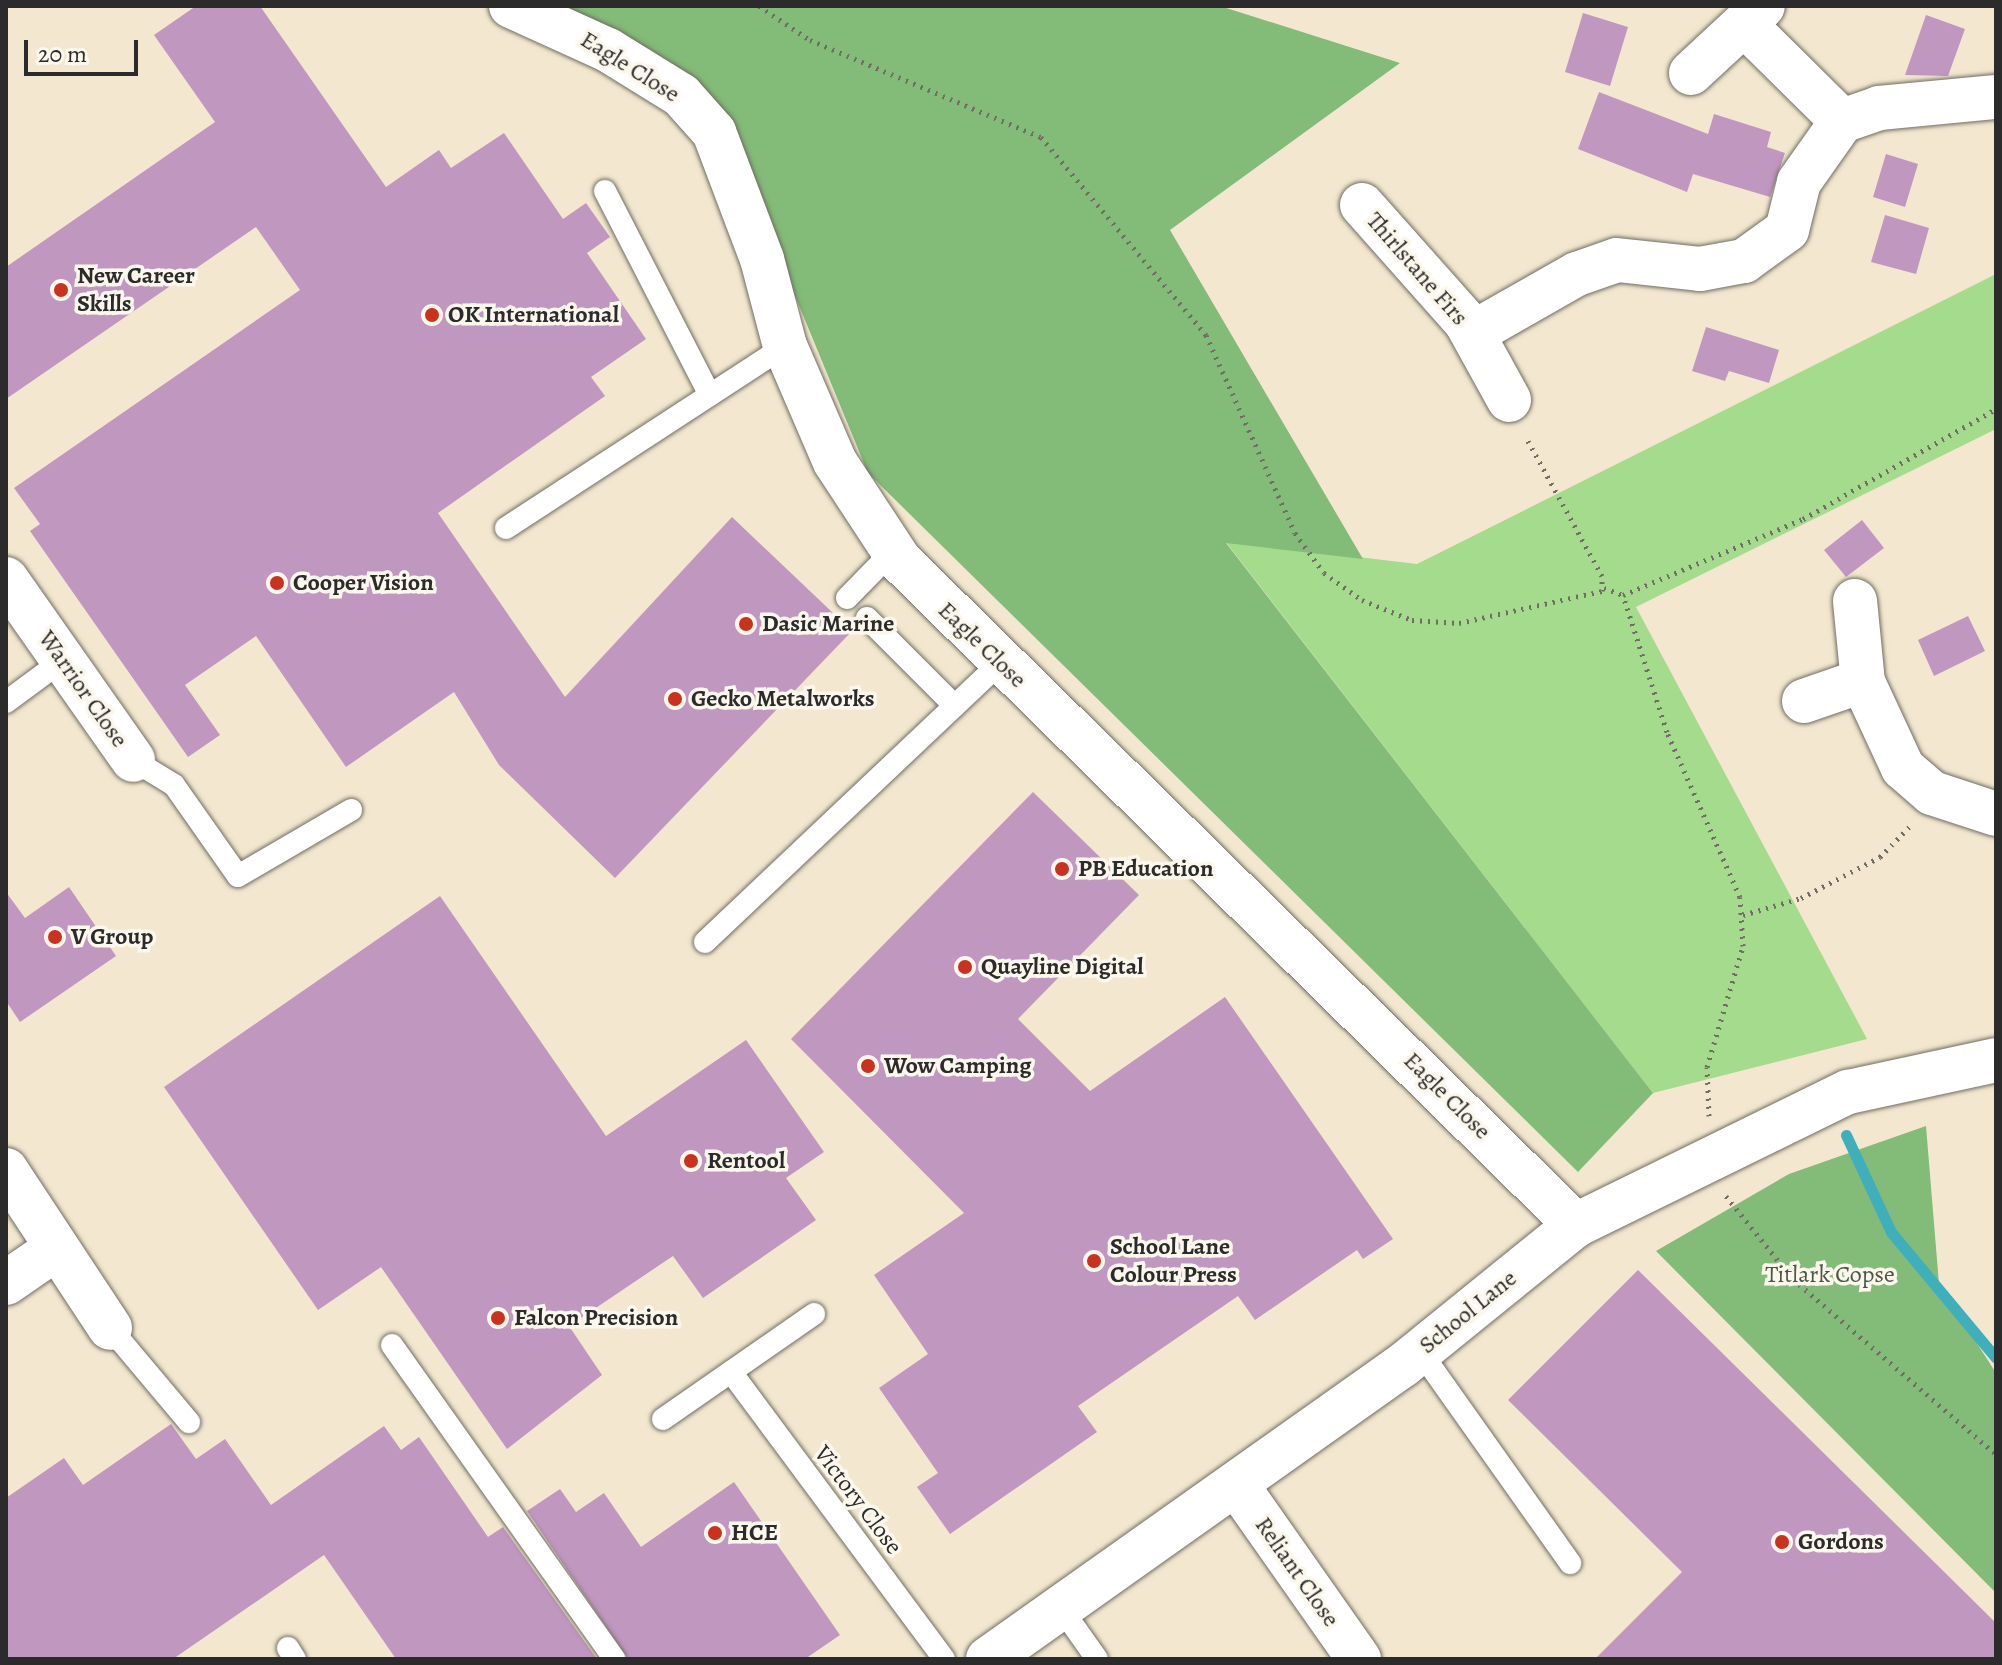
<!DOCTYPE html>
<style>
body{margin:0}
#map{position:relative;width:2002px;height:1665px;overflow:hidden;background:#f3e8cf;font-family:Alegreya,serif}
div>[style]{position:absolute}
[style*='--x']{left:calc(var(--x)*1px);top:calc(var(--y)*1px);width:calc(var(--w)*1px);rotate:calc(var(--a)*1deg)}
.green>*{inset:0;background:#a4db8c}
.forest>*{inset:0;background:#83bb78}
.stream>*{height:11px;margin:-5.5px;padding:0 5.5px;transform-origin:5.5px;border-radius:5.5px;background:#3fafbb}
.building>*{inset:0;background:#c097bf}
.path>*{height:5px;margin-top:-2.5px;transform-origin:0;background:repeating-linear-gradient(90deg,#716d64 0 2px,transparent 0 8px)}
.roads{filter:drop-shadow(0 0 2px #716d64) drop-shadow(0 0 2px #716d64)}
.service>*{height:22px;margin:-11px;padding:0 11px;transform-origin:11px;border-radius:11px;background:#fff}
.minor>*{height:44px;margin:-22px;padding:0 22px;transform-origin:22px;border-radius:22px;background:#fff}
.tertiary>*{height:44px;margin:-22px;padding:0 22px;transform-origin:22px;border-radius:22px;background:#fff}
.dots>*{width:22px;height:22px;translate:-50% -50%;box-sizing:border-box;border:4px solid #fbf7ec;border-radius:50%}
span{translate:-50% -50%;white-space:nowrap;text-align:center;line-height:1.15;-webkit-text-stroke:7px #fbf7ec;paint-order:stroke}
.street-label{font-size:24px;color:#2b2b2b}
.poi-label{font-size:24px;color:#2b2b2b;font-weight:700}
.left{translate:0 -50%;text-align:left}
.park-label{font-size:24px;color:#495743}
.frame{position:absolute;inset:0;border:8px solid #2b2b2b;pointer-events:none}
.scale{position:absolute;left:24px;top:40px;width:114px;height:36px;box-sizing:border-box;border:4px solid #2b2b2b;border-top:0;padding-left:10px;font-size:24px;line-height:28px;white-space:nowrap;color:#2b2b2b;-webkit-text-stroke:6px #fbf7ec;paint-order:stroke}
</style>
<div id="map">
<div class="green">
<div style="clip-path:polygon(1996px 274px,1996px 429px,1636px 607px,1867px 1039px,1653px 1093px,1225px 541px,1417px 564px)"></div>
</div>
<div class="forest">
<div style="clip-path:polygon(546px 6px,1220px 6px,1400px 63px,1170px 230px,1363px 559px,1226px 543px,1653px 1093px,1578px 1172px,868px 473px,724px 123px)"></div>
<div style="clip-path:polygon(1926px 1126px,1939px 1284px,1996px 1373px,1996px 1593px,1656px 1251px,1789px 1174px)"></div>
</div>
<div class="stream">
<div style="--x:1846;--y:1135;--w:107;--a:65.1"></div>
<div style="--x:1891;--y:1232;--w:164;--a:50.2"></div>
</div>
<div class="building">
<div style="clip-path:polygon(196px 6px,260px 6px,386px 187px,439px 150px,451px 168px,504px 133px,563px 219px,586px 203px,610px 237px,587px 253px,646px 339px,591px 377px,605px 396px,438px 513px,565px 697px,732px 517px,852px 631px,615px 878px,499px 765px,454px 692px,346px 767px,256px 636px,185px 685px,220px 735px,188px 757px,30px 531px,40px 524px,14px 488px,300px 290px,256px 227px,6px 399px,6px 267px,215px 122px,154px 35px)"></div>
<div style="clip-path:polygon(1583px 13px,1628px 27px,1610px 86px,1565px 72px)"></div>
<div style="clip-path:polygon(1926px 15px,1965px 29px,1948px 76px,1905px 75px)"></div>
<div style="clip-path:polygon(1599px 92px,1708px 134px,1714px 114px,1771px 132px,1767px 147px,1785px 153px,1770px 197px,1693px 174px,1687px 192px,1578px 149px)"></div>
<div style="clip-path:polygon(1886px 154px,1918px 164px,1905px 207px,1873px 197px)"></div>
<div style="clip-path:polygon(1885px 215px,1929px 228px,1916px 274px,1871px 262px)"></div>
<div style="clip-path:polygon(1706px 327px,1779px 350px,1769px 383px,1729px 371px,1725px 381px,1692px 371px)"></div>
<div style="clip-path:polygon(1862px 520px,1884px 548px,1846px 577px,1824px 550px)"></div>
<div style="clip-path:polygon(1968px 616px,1985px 651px,1934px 676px,1918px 640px)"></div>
<div style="clip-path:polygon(1033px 792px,1139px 895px,1018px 1019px,1090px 1091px,1225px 997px,1393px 1239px,1363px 1259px,1357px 1250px,1255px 1320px,1238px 1296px,1078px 1406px,1097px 1432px,950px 1534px,917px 1487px,938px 1473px,879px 1388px,928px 1354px,874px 1275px,964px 1213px,791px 1039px)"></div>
<div style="clip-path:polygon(69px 887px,116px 956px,20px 1022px,6px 1001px,6px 892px,25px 918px)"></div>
<div style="clip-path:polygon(440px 896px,606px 1136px,746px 1040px,824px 1152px,786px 1178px,816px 1220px,703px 1298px,673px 1256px,569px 1326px,602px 1375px,507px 1449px,381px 1267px,318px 1310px,164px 1087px)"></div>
<div style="clip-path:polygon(1638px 1270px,1996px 1623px,1996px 1659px,1595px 1659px,1682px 1572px,1508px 1400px)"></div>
<div style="clip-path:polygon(171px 1424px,196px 1459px,225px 1439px,271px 1505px,384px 1426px,401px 1450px,419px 1437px,488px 1537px,503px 1527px,597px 1659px,396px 1659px,324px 1555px,173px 1659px,6px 1659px,6px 1498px,64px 1458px,83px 1485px)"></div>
<div style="clip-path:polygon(734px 1482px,840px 1635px,805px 1659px,628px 1659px,527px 1511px,560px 1489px,576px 1512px,604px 1493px,641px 1547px)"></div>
</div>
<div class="path">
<div style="--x:759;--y:6;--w:61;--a:33.7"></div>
<div style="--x:810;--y:40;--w:251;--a:22.8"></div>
<div style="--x:1041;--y:137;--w:258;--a:50.2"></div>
<div style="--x:1206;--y:335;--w:217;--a:65.8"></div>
<div style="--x:1295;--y:533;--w:49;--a:54.1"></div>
<div style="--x:1324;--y:573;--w:47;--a:35.4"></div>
<div style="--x:1362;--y:600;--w:54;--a:21.8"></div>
<div style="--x:1412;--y:620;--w:47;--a:3.7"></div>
<div style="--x:1459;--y:623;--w:147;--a:-12.6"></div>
<div style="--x:1602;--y:591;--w:15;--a:-90"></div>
<div style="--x:1602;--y:576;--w:158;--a:-118.7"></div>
<div style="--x:1604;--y:588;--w:20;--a:20"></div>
<div style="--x:1743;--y:915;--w:60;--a:-16.3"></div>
<div style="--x:1801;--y:898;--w:89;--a:-27.4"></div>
<div style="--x:1880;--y:857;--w:45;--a:-45.9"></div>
<div style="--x:1709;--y:1116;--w:49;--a:-92.3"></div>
<div style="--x:1707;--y:1067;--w:126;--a:-73.4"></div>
<div style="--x:1743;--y:946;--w:49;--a:-93.5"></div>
<div style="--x:1740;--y:897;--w:180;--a:-113.9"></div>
<div style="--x:1667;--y:732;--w:144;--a:-107.8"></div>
<div style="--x:1623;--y:595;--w:195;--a:-22.9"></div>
<div style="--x:1803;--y:519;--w:222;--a:-29.7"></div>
<div style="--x:1726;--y:1196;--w:107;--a:51.1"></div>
<div style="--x:1793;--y:1279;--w:268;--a:40.8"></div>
</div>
<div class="roads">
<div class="service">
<div style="--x:605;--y:191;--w:229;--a:62.8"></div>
<div style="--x:506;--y:528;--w:333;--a:-33.1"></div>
<div style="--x:847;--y:598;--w:64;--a:-45.6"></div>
<div style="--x:867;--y:618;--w:124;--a:45"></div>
<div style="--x:6;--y:702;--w:71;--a:-36.4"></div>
<div style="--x:133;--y:760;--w:48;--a:31.4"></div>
<div style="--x:174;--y:785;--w:111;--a:54.9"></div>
<div style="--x:238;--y:876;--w:131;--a:-30.3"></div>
<div style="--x:705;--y:942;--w:406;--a:-43.4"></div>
<div style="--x:110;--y:1328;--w:123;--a:50"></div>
<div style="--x:392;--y:1345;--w:385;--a:54.7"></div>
<div style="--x:1420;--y:1351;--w:260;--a:54.7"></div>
<div style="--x:731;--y:1372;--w:357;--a:53.4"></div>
<div style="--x:663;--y:1419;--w:184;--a:-34.8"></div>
<div style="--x:1061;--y:1608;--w:62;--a:54.8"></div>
<div style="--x:288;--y:1648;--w:13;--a:58"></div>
</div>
<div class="minor">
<div style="--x:511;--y:6;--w:107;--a:24.4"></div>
<div style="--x:608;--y:50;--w:86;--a:31.7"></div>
<div style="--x:681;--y:95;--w:50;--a:48.3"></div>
<div style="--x:714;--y:132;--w:136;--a:69.3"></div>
<div style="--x:762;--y:259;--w:90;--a:75.2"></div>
<div style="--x:785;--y:346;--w:126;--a:66.7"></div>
<div style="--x:835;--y:462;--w:118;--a:56.7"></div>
<div style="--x:900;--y:561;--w:948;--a:44.49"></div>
<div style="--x:1746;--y:26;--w:135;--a:44.7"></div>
<div style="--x:1691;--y:73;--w:98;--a:-42.9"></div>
<div style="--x:1362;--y:205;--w:157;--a:48.4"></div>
<div style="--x:1466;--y:322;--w:89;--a:61.1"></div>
<div style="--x:1473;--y:333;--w:120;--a:-29.6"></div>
<div style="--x:1577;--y:274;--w:42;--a:-19.3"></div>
<div style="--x:1617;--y:260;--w:83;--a:6.2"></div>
<div style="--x:1700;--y:269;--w:45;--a:-10.3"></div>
<div style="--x:1744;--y:261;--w:53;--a:-35.8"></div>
<div style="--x:1787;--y:230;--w:49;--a:-76"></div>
<div style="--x:1799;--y:182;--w:75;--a:-54.8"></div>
<div style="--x:1842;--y:121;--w:39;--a:-19"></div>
<div style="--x:1879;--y:108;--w:118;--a:-5.4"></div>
<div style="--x:6;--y:579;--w:221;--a:54.9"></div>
<div style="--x:1855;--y:601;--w:81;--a:84.4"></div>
<div style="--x:1863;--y:682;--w:95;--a:65.1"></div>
<div style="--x:1903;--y:768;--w:38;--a:41"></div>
<div style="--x:1932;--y:793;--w:67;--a:18.2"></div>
<div style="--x:1804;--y:701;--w:61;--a:-19"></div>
<div style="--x:6;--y:1170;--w:189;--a:56.6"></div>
<div style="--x:6;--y:1283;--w:62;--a:-34.5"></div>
<div style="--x:1236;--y:1484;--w:214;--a:54.9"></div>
</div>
<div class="tertiary">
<div style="--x:988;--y:1659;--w:509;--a:-35.32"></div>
<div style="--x:1403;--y:1365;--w:223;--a:-39"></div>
<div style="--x:1576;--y:1225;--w:303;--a:-26.1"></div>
<div style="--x:1848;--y:1092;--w:151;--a:-12.2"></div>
</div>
</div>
<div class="dots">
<div style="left:61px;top:290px;background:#c8321e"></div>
<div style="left:432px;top:315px;background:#c8321e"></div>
<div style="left:277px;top:583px;background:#c8321e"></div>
<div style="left:746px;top:624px;background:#c8321e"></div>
<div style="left:675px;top:699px;background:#c8321e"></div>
<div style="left:1062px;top:869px;background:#c8321e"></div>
<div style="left:55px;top:937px;background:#c8321e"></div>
<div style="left:965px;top:967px;background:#c8321e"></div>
<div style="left:868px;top:1066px;background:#c8321e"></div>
<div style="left:691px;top:1161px;background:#c8321e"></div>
<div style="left:1094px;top:1261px;background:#c8321e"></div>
<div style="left:498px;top:1318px;background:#c8321e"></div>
<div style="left:715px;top:1533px;background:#c8321e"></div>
<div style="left:1782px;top:1542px;background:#c8321e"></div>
</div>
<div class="street-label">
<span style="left:630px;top:67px;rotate:32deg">Eagle Close</span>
<span style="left:1417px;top:269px;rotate:49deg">Thirlstane Firs</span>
<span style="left:982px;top:645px;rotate:44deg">Eagle Close</span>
<span style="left:83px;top:689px;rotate:55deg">Warrior Close</span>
<span style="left:1447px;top:1096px;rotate:45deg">Eagle Close</span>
<span style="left:1468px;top:1312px;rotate:-39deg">School Lane</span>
<span style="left:858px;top:1500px;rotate:53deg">Victory Close</span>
<span style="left:1297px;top:1572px;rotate:55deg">Reliant Close</span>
</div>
<div class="poi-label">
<span class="left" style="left:77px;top:290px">New Career<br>Skills</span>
<span class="left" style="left:448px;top:315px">OK International</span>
<span class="left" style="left:293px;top:583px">Cooper Vision</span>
<span class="left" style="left:762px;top:624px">Dasic Marine</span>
<span class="left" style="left:691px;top:699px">Gecko Metalworks</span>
<span class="left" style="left:1078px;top:869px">PB Education</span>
<span class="left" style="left:71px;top:937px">V Group</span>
<span class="left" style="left:981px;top:967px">Quayline Digital</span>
<span class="left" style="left:884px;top:1066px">Wow Camping</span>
<span class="left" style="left:707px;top:1161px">Rentool</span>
<span class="left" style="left:1110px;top:1261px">School Lane<br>Colour Press</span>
<span class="left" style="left:514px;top:1318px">Falcon Precision</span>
<span class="left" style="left:731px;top:1533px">HCE</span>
<span class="left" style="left:1798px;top:1542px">Gordons</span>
</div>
<div class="park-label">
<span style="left:1830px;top:1275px">Titlark Copse</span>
</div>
<div class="frame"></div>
<div class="scale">20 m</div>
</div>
